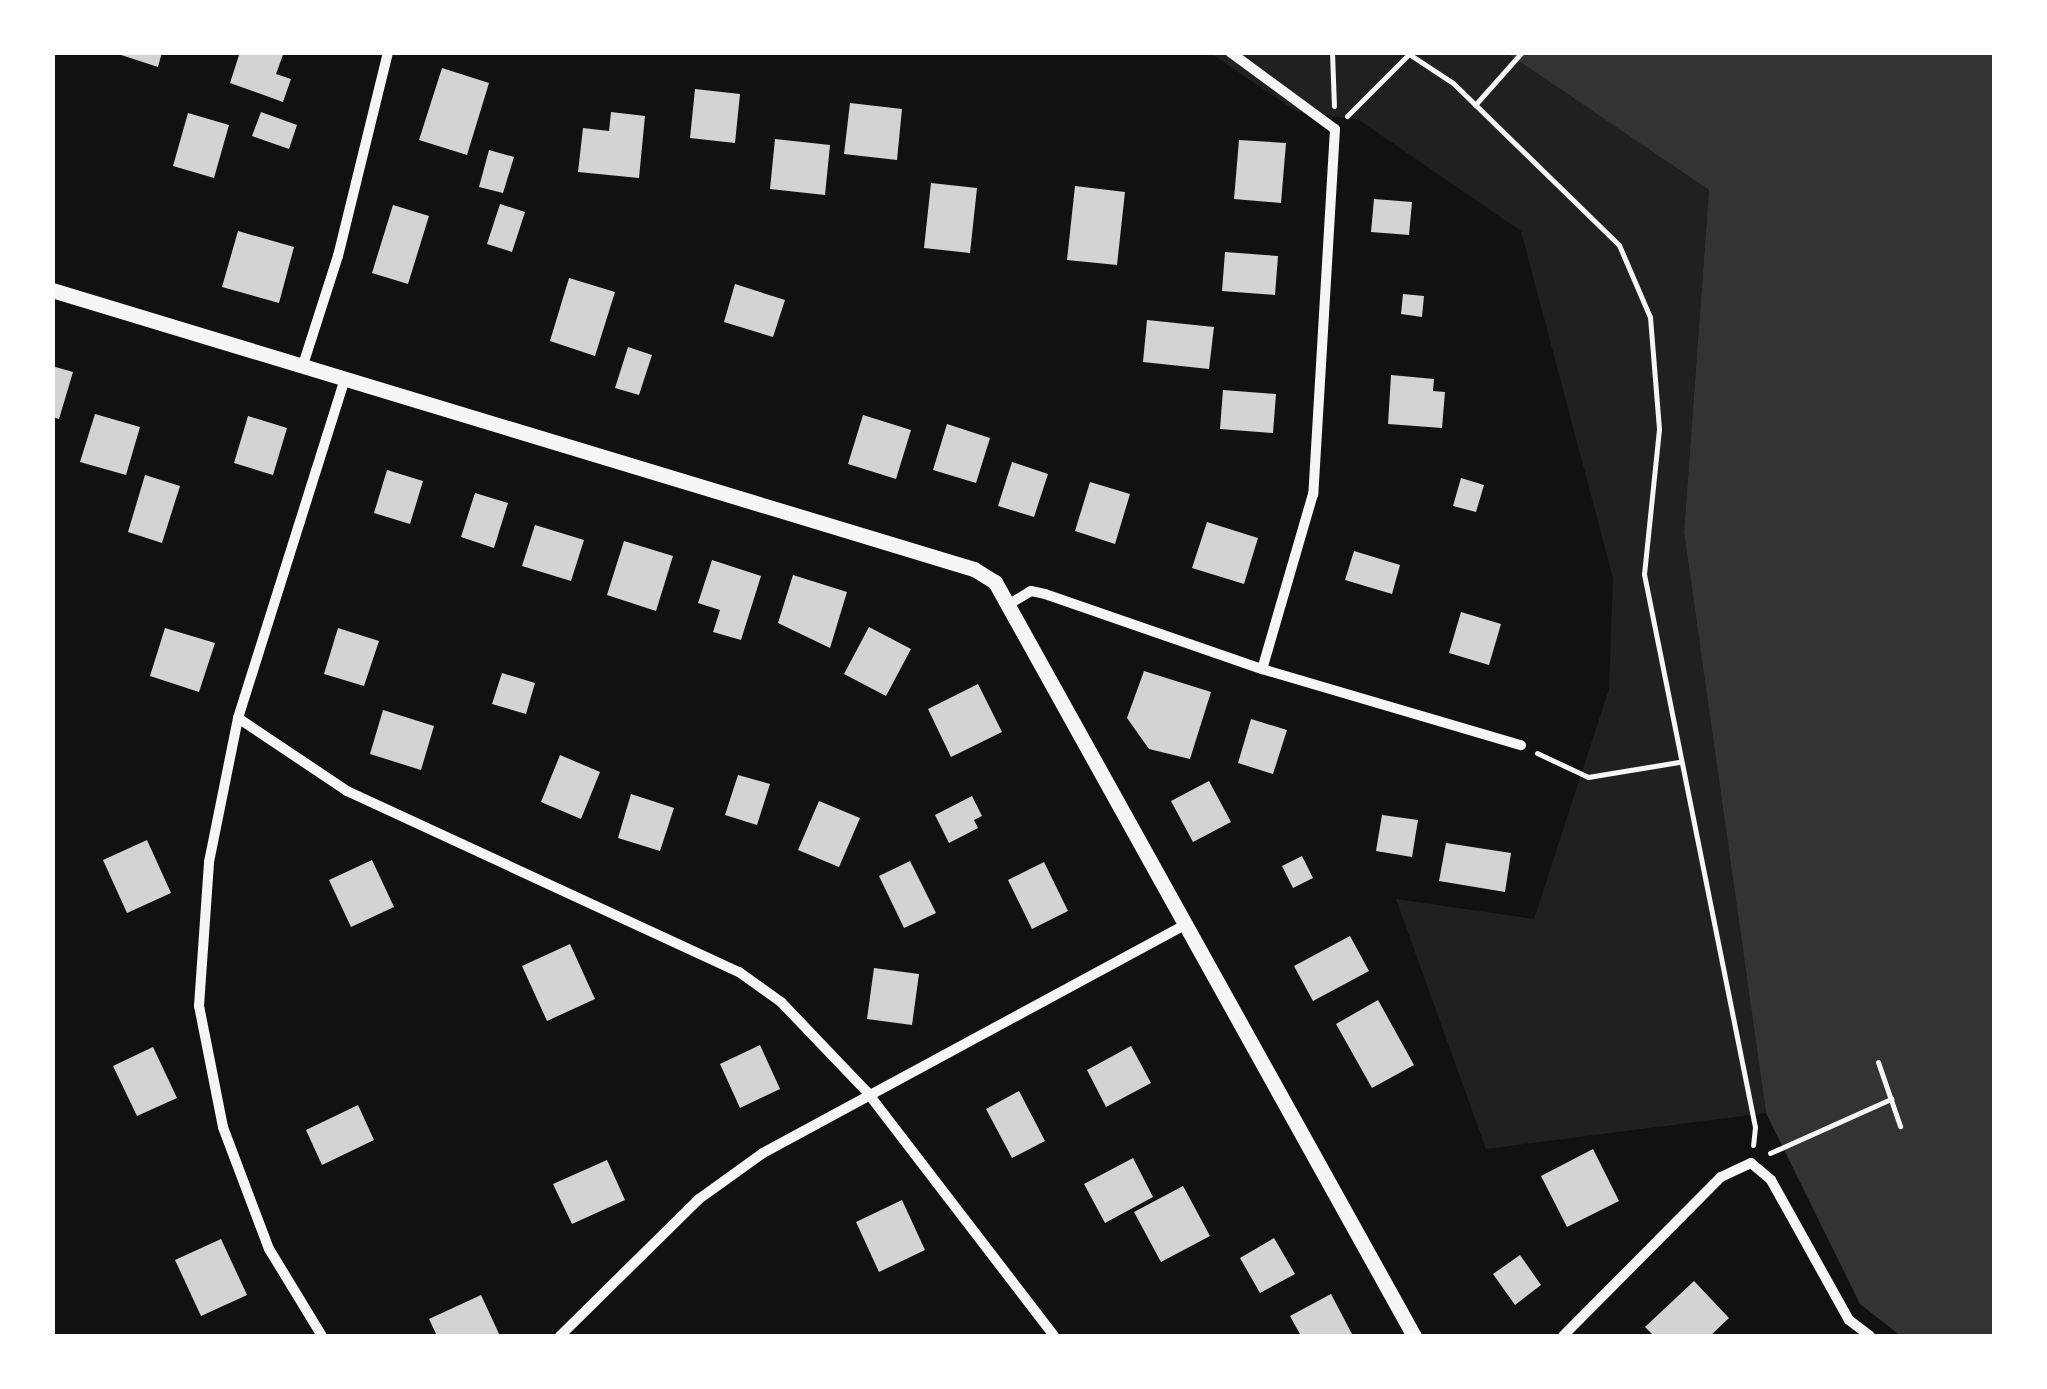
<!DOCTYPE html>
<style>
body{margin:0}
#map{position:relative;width:2047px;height:1389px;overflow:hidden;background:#111;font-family:Figtree,sans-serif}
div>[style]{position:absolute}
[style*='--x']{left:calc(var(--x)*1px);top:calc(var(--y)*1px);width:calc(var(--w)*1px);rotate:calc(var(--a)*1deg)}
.green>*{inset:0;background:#202020}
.water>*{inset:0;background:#333}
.building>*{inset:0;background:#d3d3d3}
.path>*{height:5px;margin:-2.5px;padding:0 2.5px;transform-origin:2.5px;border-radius:2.5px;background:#f5f5f5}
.minor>*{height:10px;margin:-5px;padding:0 5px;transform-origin:5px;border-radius:5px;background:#f5f5f5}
.tertiary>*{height:15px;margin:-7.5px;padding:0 7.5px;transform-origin:7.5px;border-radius:7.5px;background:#f5f5f5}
span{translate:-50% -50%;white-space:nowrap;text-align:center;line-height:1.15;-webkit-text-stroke:8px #fff;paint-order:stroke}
.frame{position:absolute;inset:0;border:55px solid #fff;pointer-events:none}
</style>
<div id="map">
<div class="green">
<div style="clip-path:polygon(1210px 53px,1507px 53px,1709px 190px,1684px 532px,1766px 1113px,1486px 1149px,1396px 899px,1534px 919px,1609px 689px,1613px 578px,1521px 231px,1359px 120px,1296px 111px)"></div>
</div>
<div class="water">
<div style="clip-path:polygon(1507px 53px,1994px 53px,1994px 1336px,1901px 1336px,1860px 1304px,1766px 1113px,1684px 532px,1709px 190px)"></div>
</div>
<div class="building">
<div style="clip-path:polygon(112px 52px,162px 52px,158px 67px)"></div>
<div style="clip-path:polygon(240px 52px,284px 52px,276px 74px,291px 79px,283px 102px,230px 83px)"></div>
<div style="clip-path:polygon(442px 68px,489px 83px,467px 155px,419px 140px)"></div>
<div style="clip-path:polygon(695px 89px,740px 94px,735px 143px,690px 138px)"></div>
<div style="clip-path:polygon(850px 103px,902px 109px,897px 160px,844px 154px)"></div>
<div style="clip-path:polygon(261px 112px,297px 125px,289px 149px,252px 136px)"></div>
<div style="clip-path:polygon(611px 112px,645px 116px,639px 178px,578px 172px,583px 128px,609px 131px)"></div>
<div style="clip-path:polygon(188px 113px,229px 125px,214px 178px,173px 166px)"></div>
<div style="clip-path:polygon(775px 139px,830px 145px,825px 195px,770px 189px)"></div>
<div style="clip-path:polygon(1239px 140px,1286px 143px,1281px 203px,1234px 199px)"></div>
<div style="clip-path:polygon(489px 150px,514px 157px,503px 193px,479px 187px)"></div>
<div style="clip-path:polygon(931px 183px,977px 188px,970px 253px,924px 248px)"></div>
<div style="clip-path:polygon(1075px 186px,1125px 192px,1117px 265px,1067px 260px)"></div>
<div style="clip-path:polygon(1374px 199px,1412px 202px,1409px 235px,1371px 232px)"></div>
<div style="clip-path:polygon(500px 204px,525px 212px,512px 252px,487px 244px)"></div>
<div style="clip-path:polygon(393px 205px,429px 216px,408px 284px,372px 273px)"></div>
<div style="clip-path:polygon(238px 231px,294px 247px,279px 303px,222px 287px)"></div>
<div style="clip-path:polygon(1225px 252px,1278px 256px,1275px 295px,1222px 291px)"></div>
<div style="clip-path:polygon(569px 278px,615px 292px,595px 356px,550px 341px)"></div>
<div style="clip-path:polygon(735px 284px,785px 300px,773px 337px,724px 322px)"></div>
<div style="clip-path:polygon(1403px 294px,1424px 296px,1422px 317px,1401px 314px)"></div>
<div style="clip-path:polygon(1147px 320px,1214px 327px,1209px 369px,1143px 362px)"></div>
<div style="clip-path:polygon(628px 347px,652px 355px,639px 395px,615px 388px)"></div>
<div style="clip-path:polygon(52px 366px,73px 372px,59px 419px,52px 417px)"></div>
<div style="clip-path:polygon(1391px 375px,1434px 379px,1433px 391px,1445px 392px,1442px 428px,1388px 424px)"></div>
<div style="clip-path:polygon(1223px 390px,1276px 394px,1273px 433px,1220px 429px)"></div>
<div style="clip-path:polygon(95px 414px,140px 427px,126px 475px,80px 462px)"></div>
<div style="clip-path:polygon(863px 415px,911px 430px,896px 479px,848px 464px)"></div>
<div style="clip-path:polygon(248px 416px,287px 428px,273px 475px,234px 463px)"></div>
<div style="clip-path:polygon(947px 424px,990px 438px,976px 483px,933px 470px)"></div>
<div style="clip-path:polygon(1012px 462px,1048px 474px,1034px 517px,998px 506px)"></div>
<div style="clip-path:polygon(387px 470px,423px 481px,410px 524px,374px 513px)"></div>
<div style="clip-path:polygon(145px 475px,180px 486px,162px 543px,128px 532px)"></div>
<div style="clip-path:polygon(1461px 478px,1484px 485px,1476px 512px,1453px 506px)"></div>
<div style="clip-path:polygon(1090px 482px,1130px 494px,1115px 544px,1075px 531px)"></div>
<div style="clip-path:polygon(475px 493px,508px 503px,494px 548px,461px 537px)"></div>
<div style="clip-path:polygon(1207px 522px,1258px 538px,1244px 584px,1192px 568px)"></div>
<div style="clip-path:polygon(535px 525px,584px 540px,571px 581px,522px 566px)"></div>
<div style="clip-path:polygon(624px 541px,673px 556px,656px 611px,607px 595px)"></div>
<div style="clip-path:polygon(1354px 551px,1400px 565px,1392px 594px,1345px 580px)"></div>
<div style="clip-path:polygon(712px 560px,761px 576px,741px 640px,713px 632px,720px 610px,698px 603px)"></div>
<div style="clip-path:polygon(793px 575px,847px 592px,830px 648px,778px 623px)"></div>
<div style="clip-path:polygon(1461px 612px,1501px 624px,1489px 665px,1449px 653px)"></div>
<div style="clip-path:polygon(869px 627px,911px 649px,886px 696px,844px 674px)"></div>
<div style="clip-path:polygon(165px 628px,215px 643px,199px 692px,150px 676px)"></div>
<div style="clip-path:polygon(338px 628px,379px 641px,364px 686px,324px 674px)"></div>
<div style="clip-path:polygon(1144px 671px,1211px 692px,1190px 759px,1149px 749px,1127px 718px)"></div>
<div style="clip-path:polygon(502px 673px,535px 683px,526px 714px,492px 704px)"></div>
<div style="clip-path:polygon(978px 684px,1002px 732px,951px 757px,928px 709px)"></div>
<div style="clip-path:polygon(383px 710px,434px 726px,421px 770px,370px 754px)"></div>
<div style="clip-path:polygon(1251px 719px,1287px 730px,1273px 774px,1238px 763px)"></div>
<div style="clip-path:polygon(560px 755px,600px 772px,581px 819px,541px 802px)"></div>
<div style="clip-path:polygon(738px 775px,770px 784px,757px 825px,725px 815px)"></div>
<div style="clip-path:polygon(1209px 781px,1231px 822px,1193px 842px,1171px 801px)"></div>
<div style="clip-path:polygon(631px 794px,674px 808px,660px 851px,618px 838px)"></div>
<div style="clip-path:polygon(972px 796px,982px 816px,974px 820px,978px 828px,949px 843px,935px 815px)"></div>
<div style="clip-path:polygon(819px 801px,860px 818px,839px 867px,798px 850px)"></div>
<div style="clip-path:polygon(1382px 815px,1418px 820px,1412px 857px,1376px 851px)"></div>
<div style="clip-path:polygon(147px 840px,171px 893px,127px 913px,103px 860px)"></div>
<div style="clip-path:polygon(1446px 843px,1511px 853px,1505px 892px,1439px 881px)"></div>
<div style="clip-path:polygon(1302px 856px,1313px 878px,1293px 888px,1282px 866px)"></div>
<div style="clip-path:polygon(372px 860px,394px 907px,351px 927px,329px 880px)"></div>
<div style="clip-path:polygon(910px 861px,936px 913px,904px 928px,879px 876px)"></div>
<div style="clip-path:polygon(1044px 862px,1068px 911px,1032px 929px,1008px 880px)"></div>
<div style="clip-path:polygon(1350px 936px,1369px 971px,1313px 1001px,1294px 966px)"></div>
<div style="clip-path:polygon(570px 944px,595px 999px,547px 1021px,522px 966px)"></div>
<div style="clip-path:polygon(874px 968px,919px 974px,912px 1025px,867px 1019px)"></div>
<div style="clip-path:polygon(1378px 1000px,1414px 1065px,1372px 1088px,1336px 1024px)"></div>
<div style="clip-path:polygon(760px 1045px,780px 1089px,740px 1108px,720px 1064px)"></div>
<div style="clip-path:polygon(1131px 1046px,1151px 1083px,1106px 1107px,1087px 1070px)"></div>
<div style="clip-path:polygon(153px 1047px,177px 1098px,137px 1116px,113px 1066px)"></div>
<div style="clip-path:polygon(1019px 1091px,1045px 1141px,1012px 1158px,986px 1109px)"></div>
<div style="clip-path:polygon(358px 1105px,374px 1140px,322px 1165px,306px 1130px)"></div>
<div style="clip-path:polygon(1593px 1149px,1619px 1201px,1567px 1227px,1541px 1176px)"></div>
<div style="clip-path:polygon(1133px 1158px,1153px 1197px,1105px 1223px,1084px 1184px)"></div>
<div style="clip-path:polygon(607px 1160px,625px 1200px,572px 1224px,553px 1184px)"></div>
<div style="clip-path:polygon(1183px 1186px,1210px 1236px,1161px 1262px,1134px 1212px)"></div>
<div style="clip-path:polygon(902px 1200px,925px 1250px,879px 1272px,856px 1222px)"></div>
<div style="clip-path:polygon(1274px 1238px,1295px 1274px,1260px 1293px,1240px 1258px)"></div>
<div style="clip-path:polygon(221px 1239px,247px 1295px,201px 1316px,175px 1260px)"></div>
<div style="clip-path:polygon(1520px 1255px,1541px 1285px,1515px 1305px,1493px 1274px)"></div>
<div style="clip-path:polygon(1694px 1281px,1729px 1318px,1710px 1336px,1654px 1336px,1645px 1327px)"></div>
<div style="clip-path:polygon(1331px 1294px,1353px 1336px,1301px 1336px,1290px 1316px)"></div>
<div style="clip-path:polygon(481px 1295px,500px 1336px,437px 1336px,429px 1319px)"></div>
</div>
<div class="path">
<div style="--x:1332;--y:52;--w:54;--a:87.9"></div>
<div style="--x:1406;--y:52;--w:56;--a:33.4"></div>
<div style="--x:1453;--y:83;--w:232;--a:44.3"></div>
<div style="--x:1619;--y:245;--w:78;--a:66.7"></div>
<div style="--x:1650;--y:317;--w:112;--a:85.4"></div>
<div style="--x:1659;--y:429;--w:146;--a:95.9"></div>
<div style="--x:1644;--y:574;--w:564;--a:78.65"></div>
<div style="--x:1755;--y:1127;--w:18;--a:96"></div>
<div style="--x:1475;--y:105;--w:71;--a:-48.4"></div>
<div style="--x:1347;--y:116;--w:88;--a:-45"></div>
<div style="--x:1537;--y:753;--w:56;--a:25.2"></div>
<div style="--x:1588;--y:777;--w:92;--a:-9.4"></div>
<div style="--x:1878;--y:1062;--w:68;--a:71"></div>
<div style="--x:1770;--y:1153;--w:133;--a:-24.1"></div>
</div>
<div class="minor">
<div style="--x:1230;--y:52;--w:130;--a:36.3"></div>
<div style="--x:1335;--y:129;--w:366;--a:93.4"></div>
<div style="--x:1313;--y:494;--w:182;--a:106.2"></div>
<div style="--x:302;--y:368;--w:118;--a:-72.2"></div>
<div style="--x:338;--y:256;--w:210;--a:-76.2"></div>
<div style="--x:1011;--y:603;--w:23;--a:-31"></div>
<div style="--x:1031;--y:591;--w:14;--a:12"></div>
<div style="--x:1045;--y:594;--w:230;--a:19.1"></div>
<div style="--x:1262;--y:669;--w:270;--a:16.4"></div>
<div style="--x:238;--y:718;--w:131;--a:33.8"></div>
<div style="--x:347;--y:791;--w:432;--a:24.8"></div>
<div style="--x:739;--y:972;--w:52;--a:35.5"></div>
<div style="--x:781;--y:1002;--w:124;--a:46.3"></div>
<div style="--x:867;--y:1092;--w:307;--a:52.5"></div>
<div style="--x:322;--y:1336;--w:102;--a:-121.3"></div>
<div style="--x:269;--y:1249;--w:130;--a:-110.7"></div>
<div style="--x:223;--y:1127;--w:123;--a:-101.2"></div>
<div style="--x:199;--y:1006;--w:144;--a:-86"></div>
<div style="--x:209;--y:862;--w:147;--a:-78.6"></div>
<div style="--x:238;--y:718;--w:353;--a:-72.5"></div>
<div style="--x:560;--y:1336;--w:195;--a:-44.6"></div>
<div style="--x:699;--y:1199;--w:79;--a:-35.7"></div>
<div style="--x:763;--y:1153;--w:477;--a:-28.4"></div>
<div style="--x:1563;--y:1336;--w:224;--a:-45.2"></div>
<div style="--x:1721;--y:1177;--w:33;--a:-25"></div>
<div style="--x:1751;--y:1163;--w:26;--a:40"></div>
<div style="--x:1771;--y:1180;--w:160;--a:60.9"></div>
<div style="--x:1849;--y:1320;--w:26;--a:37"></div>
</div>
<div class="tertiary">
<div style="--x:52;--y:290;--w:963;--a:16.84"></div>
<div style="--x:974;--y:569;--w:25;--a:32"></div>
<div style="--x:995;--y:582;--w:863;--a:60.94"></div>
</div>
<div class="frame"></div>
</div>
